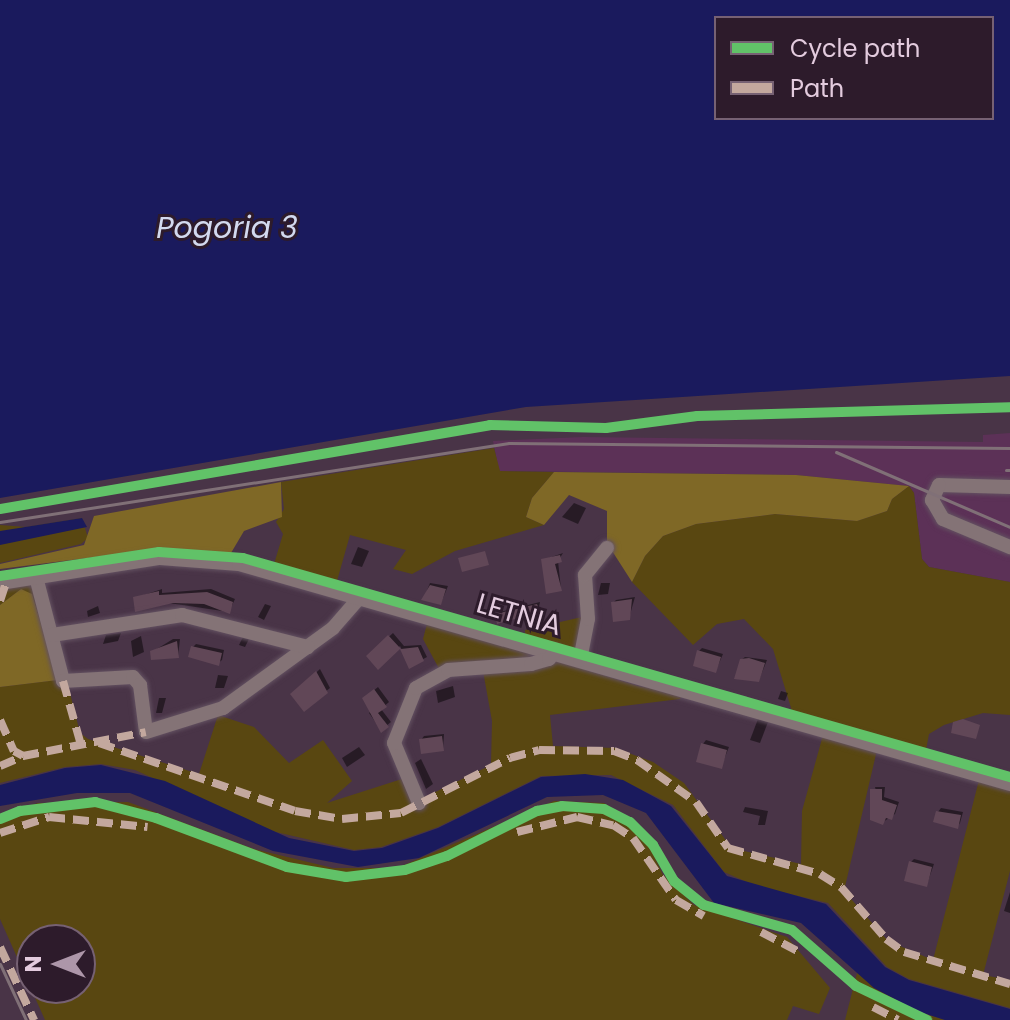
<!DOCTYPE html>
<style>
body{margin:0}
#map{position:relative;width:1010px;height:1020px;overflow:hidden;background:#493447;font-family:Poppins,sans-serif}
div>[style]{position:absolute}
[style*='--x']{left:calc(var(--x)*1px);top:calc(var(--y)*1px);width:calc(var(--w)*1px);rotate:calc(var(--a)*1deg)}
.built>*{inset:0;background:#5c3157}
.green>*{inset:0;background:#594711}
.forest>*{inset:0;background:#7f6826}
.water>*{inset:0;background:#1a1a5d}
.shadow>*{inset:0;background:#0007}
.building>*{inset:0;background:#614757}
.roads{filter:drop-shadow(0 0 2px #635161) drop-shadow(0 0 2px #635161)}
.minor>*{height:14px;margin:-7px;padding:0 7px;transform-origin:7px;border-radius:7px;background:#847376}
.rail>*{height:3px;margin:-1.5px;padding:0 1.5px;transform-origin:1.5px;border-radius:1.5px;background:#807077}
.quiet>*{height:8px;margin-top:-4px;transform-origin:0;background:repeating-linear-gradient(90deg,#c3a89e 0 16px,transparent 0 24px)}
.cycleway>*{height:10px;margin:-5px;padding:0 5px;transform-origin:5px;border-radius:5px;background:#61c268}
span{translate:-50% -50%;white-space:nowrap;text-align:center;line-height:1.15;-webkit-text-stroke:6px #2d1b2b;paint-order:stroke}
.street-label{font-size:28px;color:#e3cbde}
.water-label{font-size:30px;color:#d2d9ef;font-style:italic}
.legend{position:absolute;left:714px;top:16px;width:280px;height:104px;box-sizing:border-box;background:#2d1b2b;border:2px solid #766173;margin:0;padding:10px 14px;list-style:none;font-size:24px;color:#e3cbde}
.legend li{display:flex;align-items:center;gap:16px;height:40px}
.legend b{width:40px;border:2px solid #766173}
.north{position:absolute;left:16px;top:924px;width:80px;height:80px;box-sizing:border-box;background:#2d1b2b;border:2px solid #766173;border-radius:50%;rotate:270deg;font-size:22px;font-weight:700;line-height:32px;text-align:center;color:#e3cbde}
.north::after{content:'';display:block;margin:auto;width:28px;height:36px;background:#ad96a9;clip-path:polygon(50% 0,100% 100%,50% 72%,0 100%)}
</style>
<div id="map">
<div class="built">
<div style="clip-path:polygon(1010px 433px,1010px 582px,929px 567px,922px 559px,914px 493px,909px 486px,796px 475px,499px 471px,493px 441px,583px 437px,983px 442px,983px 435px)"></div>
</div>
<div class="green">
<div style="clip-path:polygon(494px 448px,500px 471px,554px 472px,532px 498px,526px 517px,544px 525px,455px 551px,412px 574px,393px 569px,406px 550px,350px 535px,337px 581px,274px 564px,283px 534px,276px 522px,284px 509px,281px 482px)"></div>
<div style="clip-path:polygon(909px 486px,914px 493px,922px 559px,929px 567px,1010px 582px,1010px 715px,983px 713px,944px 725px,929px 734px,926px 750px,792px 711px,773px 649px,744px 619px,717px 624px,693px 645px,632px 582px,645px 556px,663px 536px,696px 524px,775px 514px,857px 521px,887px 511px,892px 499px)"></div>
<div style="clip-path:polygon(82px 518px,88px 538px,81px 544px,0 563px,0 525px,26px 527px)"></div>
<div style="clip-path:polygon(42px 581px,80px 733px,88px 739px,199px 774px,218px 715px,254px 727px,289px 763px,323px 740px,352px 781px,327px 803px,405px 778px,423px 798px,491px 765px,492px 721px,483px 671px,443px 676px,423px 639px,428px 620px,638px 686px,682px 694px,680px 699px,550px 715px,553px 746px,615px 748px,653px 762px,684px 783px,730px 846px,744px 851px,801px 864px,802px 811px,823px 735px,877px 750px,844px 891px,888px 941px,933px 960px,979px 780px,1010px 789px,1010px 871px,983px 975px,1010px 980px,1010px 1008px,909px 979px,887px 967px,828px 903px,756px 886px,724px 872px,673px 805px,611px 775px,541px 776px,438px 827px,381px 847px,354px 850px,267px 830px,135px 770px,101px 764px,65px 767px,0 783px,0 687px,57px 680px,21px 589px,0 605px,0 587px)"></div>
<div style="clip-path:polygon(582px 617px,580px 650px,525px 634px,525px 630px)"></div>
<div style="clip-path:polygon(evenodd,554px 801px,604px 803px,639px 825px,663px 875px,694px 905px,787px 937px,830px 988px,819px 1014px,793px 1006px,787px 1020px,45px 1020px,0 919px,0 815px,38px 803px,128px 802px,254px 849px,333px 868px,397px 868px,554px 801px,32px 940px,80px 940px,80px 988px,32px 988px,32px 940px)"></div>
<div style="clip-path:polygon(857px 973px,917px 1011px,945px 1020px,845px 1020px)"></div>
</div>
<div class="forest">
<div style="clip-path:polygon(554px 472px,796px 475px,909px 486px,892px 499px,887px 511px,857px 521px,775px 514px,696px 524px,663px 536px,645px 556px,632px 582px,607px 543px,607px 511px,569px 495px,544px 525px,526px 517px,532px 498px)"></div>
<div style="clip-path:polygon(281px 482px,282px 517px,244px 531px,231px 553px,159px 549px,0 569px,0 564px,84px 545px,94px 516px)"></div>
<div style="clip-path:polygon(21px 589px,32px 594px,58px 680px,0 687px,0 605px)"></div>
</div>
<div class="water">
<div style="clip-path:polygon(evenodd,0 0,1010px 0,1010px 376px,526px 407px,0 498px,0 0,716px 18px,992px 18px,992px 118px,716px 118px,716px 18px)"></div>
<div style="clip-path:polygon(82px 518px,87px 527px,0 545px,0 531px)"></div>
<div style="clip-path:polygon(101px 765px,165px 781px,289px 838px,354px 851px,382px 848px,438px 828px,541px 777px,585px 774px,623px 780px,671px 806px,727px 876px,826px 904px,885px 967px,909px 980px,1010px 1009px,1010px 1020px,945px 1020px,917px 1011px,874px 988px,801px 923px,714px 903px,646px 813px,603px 795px,547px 797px,419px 858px,358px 867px,273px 851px,130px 793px,77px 793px,0 806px,0 785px,65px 768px)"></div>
</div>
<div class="shadow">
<div style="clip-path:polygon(574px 503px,586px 508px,578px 524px,562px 517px)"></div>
<div style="clip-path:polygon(358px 547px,369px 551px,362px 567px,351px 564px)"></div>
<div style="clip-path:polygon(563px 553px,558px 561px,561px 589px,543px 560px)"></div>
<div style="clip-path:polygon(430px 583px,448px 586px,441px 603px,424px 598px)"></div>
<div style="clip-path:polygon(601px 583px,610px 583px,608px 594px,598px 595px)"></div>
<div style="clip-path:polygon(162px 589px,162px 593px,211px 589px,235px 599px,229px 612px,135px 598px)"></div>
<div style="clip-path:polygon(635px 597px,629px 618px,613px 603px,616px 600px)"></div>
<div style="clip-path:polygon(540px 602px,538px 611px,497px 615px,500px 612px)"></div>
<div style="clip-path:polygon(265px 604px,271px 606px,264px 620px,258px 617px)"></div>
<div style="clip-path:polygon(98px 606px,100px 613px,88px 617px,87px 611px)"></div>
<div style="clip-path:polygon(121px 633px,118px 641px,103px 644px,106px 635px)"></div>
<div style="clip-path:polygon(393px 633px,404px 646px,421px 645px,427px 657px,410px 666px,400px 646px,378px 667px,368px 656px)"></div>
<div style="clip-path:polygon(141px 636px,144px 652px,133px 657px,131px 641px)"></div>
<div style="clip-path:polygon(243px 637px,249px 639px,245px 647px,239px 645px)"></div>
<div style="clip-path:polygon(173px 639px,180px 639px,178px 656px,152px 652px)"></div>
<div style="clip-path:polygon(196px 644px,224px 650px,222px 660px,218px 663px,193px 647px)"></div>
<div style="clip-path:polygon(702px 648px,723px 654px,716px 670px,699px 651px)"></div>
<div style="clip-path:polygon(745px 657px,767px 660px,759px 680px,741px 660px)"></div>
<div style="clip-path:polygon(320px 669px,330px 688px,304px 709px,293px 694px)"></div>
<div style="clip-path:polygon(218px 675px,228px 676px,224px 688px,215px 688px)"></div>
<div style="clip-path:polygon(453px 686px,455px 697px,438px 703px,436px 691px)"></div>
<div style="clip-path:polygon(378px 687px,389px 702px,381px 709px,391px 722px,381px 730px,369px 713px,373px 709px,368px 695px)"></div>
<div style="clip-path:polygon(781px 691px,788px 693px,785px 701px,778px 699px)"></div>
<div style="clip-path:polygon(159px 698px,166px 698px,162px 713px,156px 713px)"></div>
<div style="clip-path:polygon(758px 719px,768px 722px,760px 743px,750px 740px)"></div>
<div style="clip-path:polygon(444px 734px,443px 749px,421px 740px,424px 736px)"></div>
<div style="clip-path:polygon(706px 740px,729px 747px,721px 767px,703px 744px)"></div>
<div style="clip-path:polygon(359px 747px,365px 755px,347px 767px,342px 758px)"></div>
<div style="clip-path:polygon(421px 759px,433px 784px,426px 789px,415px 763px)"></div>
<div style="clip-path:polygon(875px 787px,885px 787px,884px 797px,899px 802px,895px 814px,883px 822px)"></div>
<div style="clip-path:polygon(745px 807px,768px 811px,765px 825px,758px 825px,760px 816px,743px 812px)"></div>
<div style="clip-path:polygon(941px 808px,963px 812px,960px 823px,957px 827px,938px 812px)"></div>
<div style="clip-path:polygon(914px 859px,934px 864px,927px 884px,911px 862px)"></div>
<div style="clip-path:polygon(1010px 892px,1010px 913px,1004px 911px)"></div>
</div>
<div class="building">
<div style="clip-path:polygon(485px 551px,489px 565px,462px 572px,458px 558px)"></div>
<div style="clip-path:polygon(560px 555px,562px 562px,555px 564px,562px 591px,546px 594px,541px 559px)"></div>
<div style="clip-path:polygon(430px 585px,446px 589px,441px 605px,421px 600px)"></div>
<div style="clip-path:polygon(159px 591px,159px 595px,207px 592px,233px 602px,230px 614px,204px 604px,173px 603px,135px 612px,133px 597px)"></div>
<div style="clip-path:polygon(632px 599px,630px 620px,613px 622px,611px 602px)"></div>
<div style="clip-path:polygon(537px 604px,540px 612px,497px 624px,495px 614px)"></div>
<div style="clip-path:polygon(388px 635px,401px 649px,418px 647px,424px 661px,409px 669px,400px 649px,378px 670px,366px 656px)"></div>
<div style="clip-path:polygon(177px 641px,179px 658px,151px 660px,150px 651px)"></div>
<div style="clip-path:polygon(191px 646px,222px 653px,219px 666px,188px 657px)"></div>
<div style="clip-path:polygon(697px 650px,721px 657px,716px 673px,693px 666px)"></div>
<div style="clip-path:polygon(749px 658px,765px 663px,759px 682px,734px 679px,740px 659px)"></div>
<div style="clip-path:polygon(316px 671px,328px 693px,304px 712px,290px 694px)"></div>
<div style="clip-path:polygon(374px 689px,387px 707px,378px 713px,389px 727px,381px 733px,362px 698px)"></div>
<div style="clip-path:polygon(963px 719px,980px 725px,976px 739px,951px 733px,953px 722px)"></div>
<div style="clip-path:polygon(442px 736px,444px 751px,421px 754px,419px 739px)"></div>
<div style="clip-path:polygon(701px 743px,727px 750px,722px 769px,696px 762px)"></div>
<div style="clip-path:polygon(870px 789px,882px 789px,882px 800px,897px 805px,892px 820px,886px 818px,883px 825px,870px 820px)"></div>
<div style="clip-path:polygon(936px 811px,961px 815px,958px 829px,933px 822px)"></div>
<div style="clip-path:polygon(909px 861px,932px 867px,927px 887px,904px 881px)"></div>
</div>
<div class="roads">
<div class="minor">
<div style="--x:1010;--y:487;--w:71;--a:-178.4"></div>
<div style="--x:939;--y:485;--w:17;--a:115"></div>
<div style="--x:932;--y:500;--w:22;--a:60"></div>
<div style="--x:943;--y:519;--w:73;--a:22.7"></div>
<div style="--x:36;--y:577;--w:107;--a:75.4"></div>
<div style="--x:63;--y:681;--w:70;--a:-3.3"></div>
<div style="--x:133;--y:677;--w:11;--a:49"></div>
<div style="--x:140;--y:685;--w:47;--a:82.7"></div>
<div style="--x:146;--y:732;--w:81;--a:-17.3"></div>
<div style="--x:223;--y:708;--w:136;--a:-36"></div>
<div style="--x:333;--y:628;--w:41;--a:-48.9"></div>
<div style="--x:0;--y:583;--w:162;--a:-8.9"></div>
<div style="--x:160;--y:558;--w:79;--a:4.3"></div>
<div style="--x:239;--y:564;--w:802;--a:15.93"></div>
<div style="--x:52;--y:635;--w:132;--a:-8.7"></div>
<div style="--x:182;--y:615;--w:130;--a:14.3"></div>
<div style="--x:580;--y:660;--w:42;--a:-79"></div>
<div style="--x:588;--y:619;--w:44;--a:-93.9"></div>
<div style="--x:585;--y:575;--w:35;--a:-51"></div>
<div style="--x:419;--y:803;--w:65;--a:-112.6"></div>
<div style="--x:394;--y:743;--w:59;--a:-68.2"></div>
<div style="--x:416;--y:688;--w:37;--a:-29"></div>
<div style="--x:448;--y:670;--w:83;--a:-4.1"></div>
<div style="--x:531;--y:664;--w:19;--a:-16"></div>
<div style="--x:549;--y:659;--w:9;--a:-54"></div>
</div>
</div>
<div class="rail">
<div style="--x:836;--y:452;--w:189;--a:23.3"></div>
<div style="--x:1006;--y:470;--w:4;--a:0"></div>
<div style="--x:0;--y:522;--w:515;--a:-8.82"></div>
<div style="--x:509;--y:443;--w:501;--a:0.57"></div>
<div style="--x:0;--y:964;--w:62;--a:65.1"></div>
</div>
<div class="quiet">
<div style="--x:0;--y:601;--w:20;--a:-72"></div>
<div style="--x:63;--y:681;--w:66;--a:74.3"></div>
<div style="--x:0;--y:720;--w:34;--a:66"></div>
<div style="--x:14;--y:751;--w:10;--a:29"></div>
<div style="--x:23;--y:756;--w:125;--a:-11"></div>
<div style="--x:99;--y:743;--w:207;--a:19.1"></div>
<div style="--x:295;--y:811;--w:48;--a:9.7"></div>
<div style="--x:342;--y:819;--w:59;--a:-5.8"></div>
<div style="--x:401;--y:813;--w:122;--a:-26.8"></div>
<div style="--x:510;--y:758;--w:30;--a:-15"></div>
<div style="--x:539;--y:750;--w:75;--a:0.8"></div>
<div style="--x:614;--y:751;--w:25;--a:21"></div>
<div style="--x:637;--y:760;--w:72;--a:35.4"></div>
<div style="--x:696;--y:802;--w:56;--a:55.2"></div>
<div style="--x:728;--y:848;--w:96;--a:15.8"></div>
<div style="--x:820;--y:874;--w:25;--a:32"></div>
<div style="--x:841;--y:887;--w:69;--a:49.1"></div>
<div style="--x:886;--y:939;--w:22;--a:36"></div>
<div style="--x:904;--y:952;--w:111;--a:16.8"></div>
<div style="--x:0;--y:766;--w:25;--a:-23"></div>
<div style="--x:517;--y:832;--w:62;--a:-14"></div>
<div style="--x:577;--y:817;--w:37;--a:13"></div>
<div style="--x:613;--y:825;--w:24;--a:33"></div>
<div style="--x:633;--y:838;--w:75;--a:55.3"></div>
<div style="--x:676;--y:900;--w:32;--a:30"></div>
<div style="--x:0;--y:833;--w:52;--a:-18.1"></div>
<div style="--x:49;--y:817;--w:99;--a:5.8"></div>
<div style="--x:761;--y:932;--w:47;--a:27.6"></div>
<div style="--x:0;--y:947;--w:81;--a:65"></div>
<div style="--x:873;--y:1007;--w:28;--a:27"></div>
</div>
<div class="cycleway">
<div style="--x:0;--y:509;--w:497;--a:-9.7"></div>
<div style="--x:490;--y:425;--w:116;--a:1.5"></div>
<div style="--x:606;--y:428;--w:92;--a:-7.5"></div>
<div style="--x:697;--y:416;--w:313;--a:-1.6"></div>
<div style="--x:0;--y:576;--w:161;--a:-8.6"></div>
<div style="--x:159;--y:552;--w:84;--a:4.1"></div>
<div style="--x:243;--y:558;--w:798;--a:15.94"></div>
<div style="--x:0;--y:819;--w:22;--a:-22"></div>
<div style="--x:20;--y:811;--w:76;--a:-6.8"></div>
<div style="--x:95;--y:802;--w:63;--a:14.7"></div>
<div style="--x:156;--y:818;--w:140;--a:20.5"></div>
<div style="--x:287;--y:867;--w:60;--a:9.6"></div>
<div style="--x:346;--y:877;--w:59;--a:-6.8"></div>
<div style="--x:405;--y:870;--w:44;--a:-18.4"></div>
<div style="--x:447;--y:856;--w:101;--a:-26.6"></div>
<div style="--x:537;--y:811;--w:25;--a:-11"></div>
<div style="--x:562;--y:806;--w:42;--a:4.1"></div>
<div style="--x:604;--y:809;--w:29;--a:27"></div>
<div style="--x:630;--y:822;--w:33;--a:45"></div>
<div style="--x:653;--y:845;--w:42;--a:59.7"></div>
<div style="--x:674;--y:881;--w:38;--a:39"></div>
<div style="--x:704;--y:905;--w:91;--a:15.9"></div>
<div style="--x:792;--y:930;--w:85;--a:41.2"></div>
<div style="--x:856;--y:986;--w:79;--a:25.6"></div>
</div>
<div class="street-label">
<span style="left:519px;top:615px;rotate:16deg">LETNIA</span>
</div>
<div class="water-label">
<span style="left:227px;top:228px">Pogoria 3</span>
</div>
<ul class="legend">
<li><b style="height:10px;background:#61c268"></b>Cycle path</li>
<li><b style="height:10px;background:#c3a89e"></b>Path</li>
</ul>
<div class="north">N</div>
</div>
